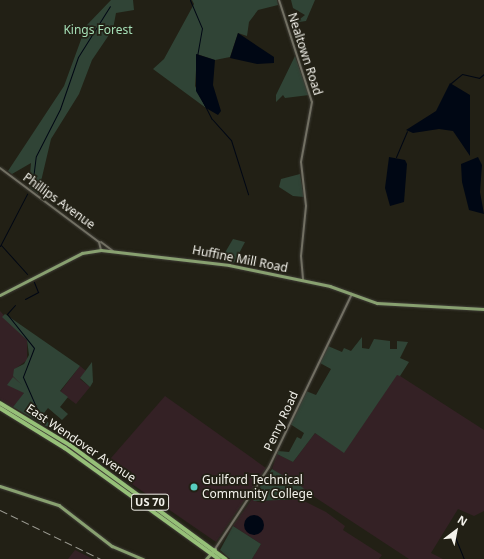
<!DOCTYPE html>
<style>
body{margin:0}
#map{position:relative;width:484px;height:559px;overflow:hidden;background:#222015;font-family:"Noto Sans",sans-serif}
div>[style]{position:absolute}
[style*='--x']{left:calc(var(--x)*1px);top:calc(var(--y)*1px);width:calc(var(--w)*1px);rotate:calc(var(--a)*1deg)}
.industrial>*{inset:0;background:#342125}
.green>*{inset:0;background:#304436}
.water>*{inset:0;background:#000714}
.round{border-radius:50%}
.stream>*{height:1px;margin:-0.5px;padding:0 0.5px;transform-origin:0.5px;border-radius:0.5px;background:#000714}
.roads{filter:drop-shadow(0 0 1px #3f3d36) drop-shadow(0 0 1px #3f3d36)}
.minor>*{height:2px;margin:-1px;padding:0 1px;transform-origin:1px;border-radius:1px;background:#727063}
.major>*{height:2.5px;margin:-1.25px;padding:0 1.25px;transform-origin:1.25px;border-radius:1.25px;background:#88a070}
.highway>*{height:3.5px;margin:-1.75px;padding:0 1.75px;transform-origin:1.75px;border-radius:1.75px;background:#96c078}
.rail>*{height:1px;margin-top:-0.5px;transform-origin:0;background:repeating-linear-gradient(90deg,#9e9d94 0 8px,transparent 0 12px)}
.dots>*{width:11px;height:11px;translate:-50% -50%;box-sizing:border-box;border:2px solid #222015;border-radius:50%}
span{translate:-50% -50%;white-space:nowrap;text-align:center;line-height:1.15;-webkit-text-stroke:3.5px #222015;paint-order:stroke}
.shield-label span{padding:1px 3px;background:#222015;border:1px solid;border-radius:3px;-webkit-text-stroke-width:0}
.shield-label{font-size:11px;color:#f3f2eb;font-weight:700}
.park-label{font-size:12px;color:#a6dfb7}
.street-label{font-size:12px;color:#f3f2eb}
.poi-label{font-size:12px;color:#f3f2eb}
.left{translate:0 -50%;text-align:left}
.north{position:absolute;left:436px;top:511px;width:40px;height:40px;-webkit-text-stroke:3px #222015;paint-order:stroke;rotate:32deg;font-size:11px;font-weight:700;line-height:16px;text-align:center;color:#f3f2eb}
.north::after{content:'';display:block;margin:auto;width:14px;height:18px;background:#f3f2eb;clip-path:polygon(50% 0,100% 100%,50% 72%,0 100%)}
</style>
<div id="map">
<div class="industrial">
<div style="clip-path:polygon(0 311px,27px 340px,27px 360px,15px 369px,24px 394px,13px 407px,0 399px)"></div>
<div style="clip-path:polygon(80px 366px,86px 371px,80px 379px,90px 387px,76px 404px,60px 392px)"></div>
<div style="clip-path:polygon(397px 374px,484px 430px,484px 511px,474px 516px,458px 509px,431px 553px,443px 559px,409px 559px,272px 469px,277px 454px,293px 462px,315px 433px,344px 452px)"></div>
<div style="clip-path:polygon(165px 396px,266px 468px,216px 542px,110px 469px,111px 458px)"></div>
<div style="clip-path:polygon(296px 497px,326px 512px,345px 526px,343px 530px,382px 555px,379px 559px,252px 559px,261px 544px,233px 526px,252px 499px,258px 502px)"></div>
<div style="clip-path:polygon(75px 550px,93px 559px,68px 559px)"></div>
</div>
<div class="green">
<div style="clip-path:polygon(111px 0,133px 0,134px 10px,116px 13px,113px 29px,92px 60px,79px 94px,51px 139px,38px 194px,29px 187px,31px 163px,12px 174px,8px 171px,64px 86px,86px 26px)"></div>
<div style="clip-path:polygon(192px 0,277px 0,278px 5px,258px 10px,249px 22px,247px 36px,238px 33px,230px 57px,215px 60px,197px 54px,195px 86px,206px 108px,153px 69px,164px 59px,194px 4px)"></div>
<div style="clip-path:polygon(291px 0,315px 0,306px 21px,299px 22px,296px 39px,291px 26px,305px 15px,293px 8px)"></div>
<div style="clip-path:polygon(295px 56px,309px 95px,285px 98px,283px 95px,276px 102px,276px 95px)"></div>
<div style="clip-path:polygon(300px 174px,304px 197px,293px 196px,279px 187px,281px 179px)"></div>
<div style="clip-path:polygon(233px 239px,245px 242px,234px 263px,220px 261px)"></div>
<div style="clip-path:polygon(5px 314px,80px 366px,60px 391px,68px 397px,60px 407px,68px 414px,62px 420px,48px 408px,44px 413px,44px 419px,55px 428px,53px 430px,13px 407px,24px 393px,7px 385px,13px 377px,22px 385px,13px 376px,14px 369px,24px 364px,29px 355px,27px 340px,2px 317px)"></div>
<div style="clip-path:polygon(362px 337px,362px 348px,369px 349px,374px 339px,390px 341px,390px 349px,397px 349px,397px 341px,408px 342px,400px 358px,409px 362px,400px 376px,397px 375px,344px 453px,315px 433px,293px 462px,277px 454px,278px 451px,289px 452px,297px 437px,301px 439px,304px 433px,290px 424px,306px 391px,316px 395px,331px 369px,320px 363px,328px 346px,342px 352px,344px 348px,351px 351px)"></div>
<div style="clip-path:polygon(92px 362px,93px 382px,90px 387px,80px 378px)"></div>
<div style="clip-path:polygon(272px 469px,302px 487px,309px 494px,306px 499px,254px 501px,252px 499px)"></div>
<div style="clip-path:polygon(233px 526px,261px 544px,252px 559px,230px 559px,220px 550px)"></div>
</div>
<div class="water">
<div style="clip-path:polygon(238px 33px,274px 57px,274px 63px,257px 64px,230px 58px)"></div>
<div style="clip-path:polygon(196px 54px,215px 60px,213px 85px,221px 111px,218px 115px,206px 108px,196px 91px)"></div>
<div style="clip-path:polygon(450px 83px,470px 95px,470px 156px,453px 131px,439px 129px,413px 133px,406px 130px,436px 111px)"></div>
<div style="clip-path:polygon(389px 157px,405px 160px,407px 164px,404px 202px,390px 206px,385px 188px)"></div>
<div style="clip-path:polygon(478px 157px,482px 165px,480px 192px,484px 214px,469px 210px,462px 182px,461px 164px)"></div>
<div class="round" style="left:244px;top:515px;width:20px;height:20px"></div>
</div>
<div class="stream">
<div style="--x:190;--y:0;--w:30;--a:67"></div>
<div style="--x:202;--y:28;--w:27;--a:100"></div>
<div style="--x:197;--y:72;--w:12;--a:-90"></div>
<div style="--x:451;--y:83;--w:14;--a:-39"></div>
<div style="--x:462;--y:74;--w:17;--a:13"></div>
<div style="--x:479;--y:78;--w:6;--a:-39"></div>
<div style="--x:199;--y:94;--w:28;--a:63"></div>
<div style="--x:212;--y:119;--w:28;--a:48"></div>
<div style="--x:231;--y:140;--w:57;--a:72.5"></div>
<div style="--x:396;--y:157;--w:28;--a:-67"></div>
<div style="--x:32;--y:187;--w:31;--a:-83"></div>
<div style="--x:36;--y:156;--w:53;--a:-62.9"></div>
<div style="--x:60;--y:109;--w:55;--a:-70.9"></div>
<div style="--x:78;--y:57;--w:60;--a:-57.9"></div>
<div style="--x:1;--y:245;--w:39;--a:48"></div>
<div style="--x:0;--y:246;--w:59;--a:-62.6"></div>
<div style="--x:25;--y:299;--w:15;--a:-28"></div>
<div style="--x:38;--y:292;--w:11;--a:-112"></div>
<div style="--x:15;--y:305;--w:12;--a:132"></div>
<div style="--x:7;--y:314;--w:43;--a:51.5"></div>
<div style="--x:34;--y:348;--w:31;--a:111"></div>
<div style="--x:23;--y:377;--w:43;--a:66.4"></div>
<div style="--x:453;--y:532;--w:29;--a:68"></div>
</div>
<div class="roads">
<div class="minor">
<div style="--x:279;--y:0;--w:107;--a:72.1"></div>
<div style="--x:312;--y:102;--w:61;--a:100.4"></div>
<div style="--x:301;--y:162;--w:44;--a:83.5"></div>
<div style="--x:306;--y:206;--w:50;--a:95.7"></div>
<div style="--x:301;--y:256;--w:25;--a:85"></div>
<div style="--x:0;--y:168;--w:124;--a:36.8"></div>
<div style="--x:99;--y:242;--w:8;--a:76"></div>
<div style="--x:101;--y:242;--w:15;--a:37"></div>
<div style="--x:215;--y:549;--w:98;--a:-56.6"></div>
<div style="--x:269;--y:467;--w:192;--a:-64.4"></div>
</div>
<div class="major">
<div style="--x:0;--y:295;--w:92;--a:-27.1"></div>
<div style="--x:82;--y:253;--w:19;--a:-9"></div>
<div style="--x:101;--y:250;--w:129;--a:6.7"></div>
<div style="--x:229;--y:265;--w:103;--a:11.7"></div>
<div style="--x:330;--y:286;--w:50;--a:19.9"></div>
<div style="--x:377;--y:303;--w:107;--a:3.2"></div>
<div style="--x:0;--y:486;--w:62;--a:17.9"></div>
<div style="--x:59;--y:505;--w:67;--a:37.7"></div>
<div style="--x:112;--y:546;--w:34;--a:23"></div>
<div style="--x:206;--y:559;--w:13;--a:-48"></div>
</div>
<div class="highway">
<div style="--x:0;--y:403;--w:82;--a:31"></div>
<div style="--x:70;--y:445;--w:193;--a:36.2"></div>
<div style="--x:0;--y:408;--w:76;--a:31.6"></div>
<div style="--x:65;--y:448;--w:190;--a:35.8"></div>
</div>
</div>
<div class="rail">
<div style="--x:0;--y:510;--w:112;--a:25.9"></div>
</div>
<div class="dots">
<div style="left:194px;top:487px;background:#58cec0"></div>
</div>
<div class="shield-label">
<span style="left:150px;top:502px">US 70</span>
</div>
<div class="park-label">
<span style="left:98px;top:30px">Kings Forest</span>
</div>
<div class="street-label">
<span style="left:305px;top:54px;rotate:72deg">Nealtown Road</span>
<span style="left:59px;top:201px;rotate:36deg">Phillips Avenue</span>
<span style="left:240px;top:259px;rotate:11deg">Huffine Mill Road</span>
<span style="left:281px;top:421px;rotate:-65deg">Penry Road</span>
<span style="left:81px;top:443px;rotate:34deg">East Wendover Avenue</span>
</div>
<div class="poi-label">
<span class="left" style="left:202px;top:487px">Guilford Technical<br>Community College</span>
</div>
<div class="north">N</div>
</div>
